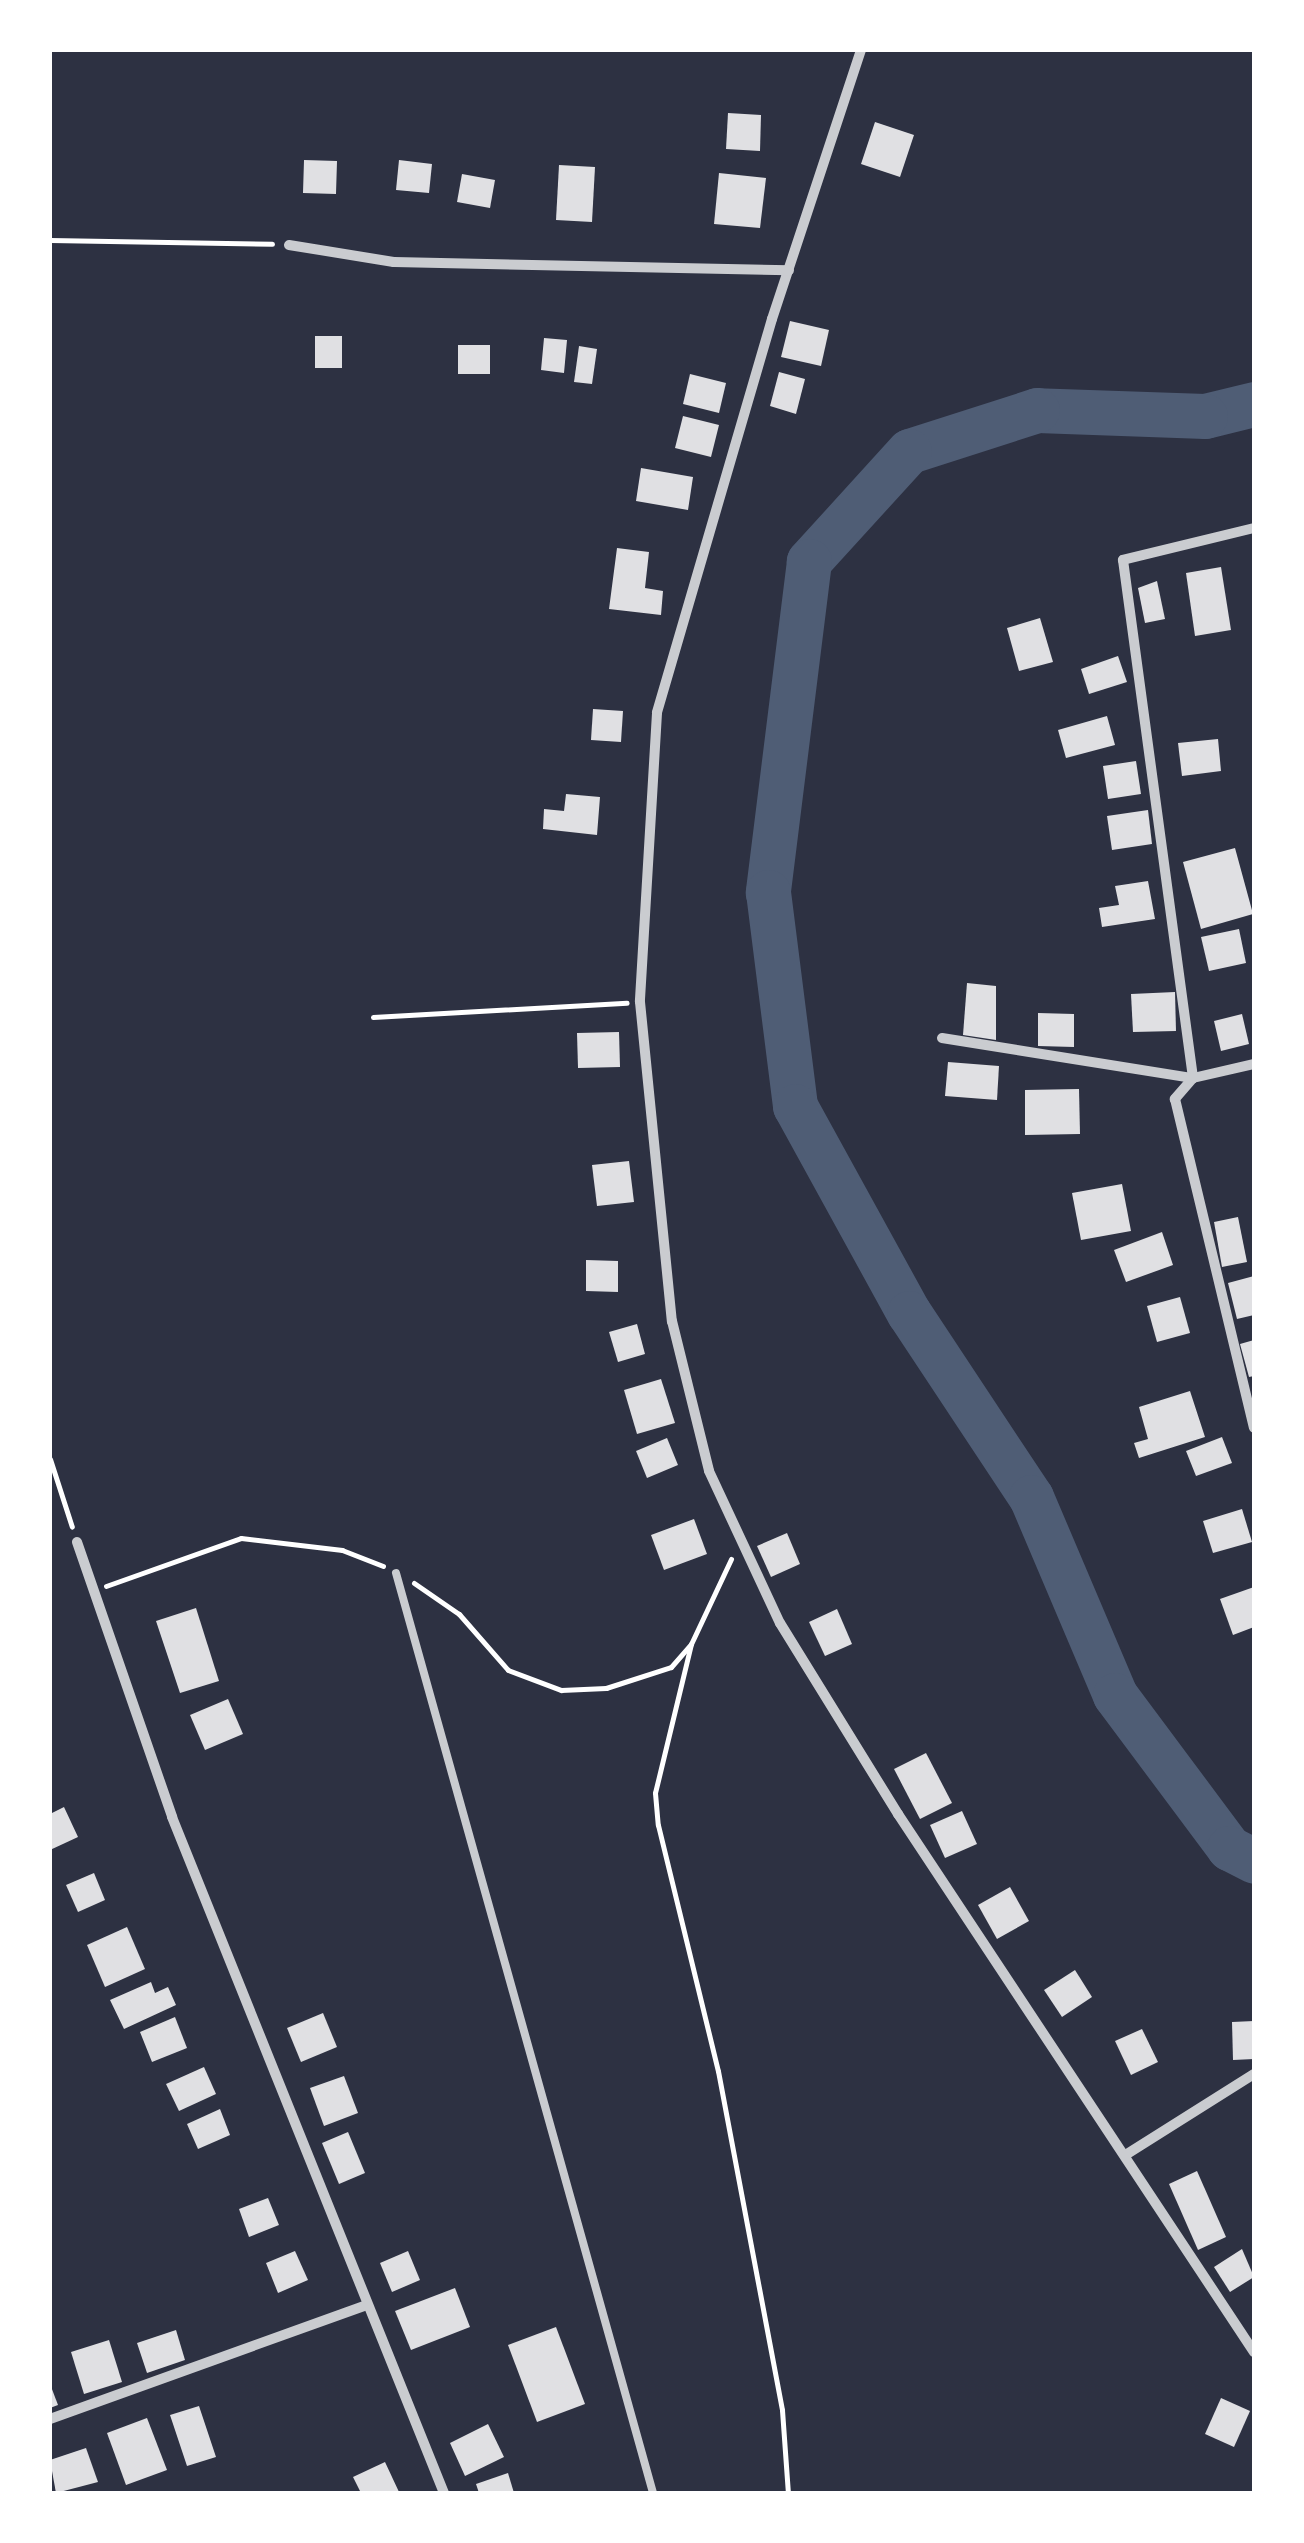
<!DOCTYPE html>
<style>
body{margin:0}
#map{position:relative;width:1304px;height:2543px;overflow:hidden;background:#2d3142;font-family:"Fira Sans Condensed",sans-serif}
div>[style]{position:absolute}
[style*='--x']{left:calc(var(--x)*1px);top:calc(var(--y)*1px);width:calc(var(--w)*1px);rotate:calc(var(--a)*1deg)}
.river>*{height:45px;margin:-22.5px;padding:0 22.5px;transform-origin:22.5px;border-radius:22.5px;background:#4f5d75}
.building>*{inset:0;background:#e0e0e3}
.path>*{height:5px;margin:-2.5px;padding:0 2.5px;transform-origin:2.5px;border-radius:2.5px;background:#fff}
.service>*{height:8px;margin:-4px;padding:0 4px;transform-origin:4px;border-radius:4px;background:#caccd0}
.minor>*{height:10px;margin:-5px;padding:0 5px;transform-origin:5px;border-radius:5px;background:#caccd0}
span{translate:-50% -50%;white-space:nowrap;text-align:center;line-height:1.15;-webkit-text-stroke:9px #fff;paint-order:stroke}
.frame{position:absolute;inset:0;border:52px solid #fff;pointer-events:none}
</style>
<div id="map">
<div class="river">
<div style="--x:1254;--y:404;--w:50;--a:166.2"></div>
<div style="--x:1205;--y:416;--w:168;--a:-178"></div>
<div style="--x:1037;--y:410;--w:134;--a:162.2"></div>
<div style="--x:909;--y:451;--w:149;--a:132.3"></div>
<div style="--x:809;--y:561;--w:334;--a:97.1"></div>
<div style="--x:768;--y:892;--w:216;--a:82.8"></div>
<div style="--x:795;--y:1106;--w:236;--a:61.2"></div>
<div style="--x:909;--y:1313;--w:221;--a:56.5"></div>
<div style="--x:1031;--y:1497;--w:215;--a:67"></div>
<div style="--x:1115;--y:1695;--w:191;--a:53.3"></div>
<div style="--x:1229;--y:1848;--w:28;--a:27"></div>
</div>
<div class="building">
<div style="clip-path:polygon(728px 113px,761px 115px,760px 151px,726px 149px)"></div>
<div style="clip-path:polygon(875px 122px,914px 135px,900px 177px,861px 164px)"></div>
<div style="clip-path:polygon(304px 160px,337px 161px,336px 194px,303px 193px)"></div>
<div style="clip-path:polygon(399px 160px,432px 164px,429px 193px,396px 190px)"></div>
<div style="clip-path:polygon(559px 165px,595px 167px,592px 222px,556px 220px)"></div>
<div style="clip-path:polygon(719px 173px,766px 178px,760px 228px,714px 224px)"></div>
<div style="clip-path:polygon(462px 174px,495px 180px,490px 208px,457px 202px)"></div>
<div style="clip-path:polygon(790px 321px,829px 330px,821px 366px,781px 357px)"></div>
<div style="clip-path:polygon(315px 336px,342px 336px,342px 368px,315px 368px)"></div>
<div style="clip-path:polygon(544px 338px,567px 340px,564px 373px,541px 370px)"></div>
<div style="clip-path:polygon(458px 345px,490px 345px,490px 374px,458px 374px)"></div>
<div style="clip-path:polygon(579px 346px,597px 349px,592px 384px,574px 382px)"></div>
<div style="clip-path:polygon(779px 372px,805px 379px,796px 414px,770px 406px)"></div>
<div style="clip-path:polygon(690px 374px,726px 383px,719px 413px,683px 404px)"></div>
<div style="clip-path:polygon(683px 416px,719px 425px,711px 457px,675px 448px)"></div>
<div style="clip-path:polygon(641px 468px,693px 477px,688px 510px,636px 501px)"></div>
<div style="clip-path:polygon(617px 548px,649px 552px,645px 588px,663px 591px,661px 615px,609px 609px)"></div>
<div style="clip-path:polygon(1221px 567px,1231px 630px,1195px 636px,1186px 573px)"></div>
<div style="clip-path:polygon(1157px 581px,1165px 619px,1145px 623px,1138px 588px)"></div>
<div style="clip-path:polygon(1040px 618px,1053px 662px,1019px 671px,1007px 628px)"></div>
<div style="clip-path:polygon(1118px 656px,1127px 682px,1089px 694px,1081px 669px)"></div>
<div style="clip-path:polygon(593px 709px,623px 711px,621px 742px,591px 740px)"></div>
<div style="clip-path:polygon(1107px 716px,1115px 745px,1066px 758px,1058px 730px)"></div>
<div style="clip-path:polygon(1218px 739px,1221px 771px,1182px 776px,1178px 743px)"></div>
<div style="clip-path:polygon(1136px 761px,1141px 794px,1108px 799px,1103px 766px)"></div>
<div style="clip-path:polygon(566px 794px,600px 797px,597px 835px,543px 829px,544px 809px,564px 811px)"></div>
<div style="clip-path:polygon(1148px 810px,1152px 844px,1112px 850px,1107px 816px)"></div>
<div style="clip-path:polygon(1235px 848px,1253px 914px,1201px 929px,1183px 862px)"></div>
<div style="clip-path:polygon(1148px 881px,1155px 919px,1102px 927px,1099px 908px,1119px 905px,1115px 886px)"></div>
<div style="clip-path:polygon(1239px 929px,1246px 963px,1209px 971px,1201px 937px)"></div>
<div style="clip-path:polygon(967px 983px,996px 986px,996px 1040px,963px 1035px)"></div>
<div style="clip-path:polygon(1175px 992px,1176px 1031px,1133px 1032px,1131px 994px)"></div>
<div style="clip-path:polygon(1038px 1013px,1074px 1014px,1074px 1047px,1038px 1046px)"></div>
<div style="clip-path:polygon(1242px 1014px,1249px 1044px,1221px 1051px,1214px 1021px)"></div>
<div style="clip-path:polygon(619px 1032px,620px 1067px,578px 1068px,577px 1033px)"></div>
<div style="clip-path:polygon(948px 1062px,999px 1066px,997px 1100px,945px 1096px)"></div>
<div style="clip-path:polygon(1079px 1089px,1080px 1134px,1025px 1135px,1025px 1090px)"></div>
<div style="clip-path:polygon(629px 1161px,634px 1202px,597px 1206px,592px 1165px)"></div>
<div style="clip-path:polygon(1122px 1184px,1131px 1231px,1081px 1240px,1072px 1193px)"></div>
<div style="clip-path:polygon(1238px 1217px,1247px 1262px,1222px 1267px,1214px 1222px)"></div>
<div style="clip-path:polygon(1162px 1232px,1173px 1265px,1126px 1282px,1114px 1250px)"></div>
<div style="clip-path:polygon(586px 1260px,618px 1261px,618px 1292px,586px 1291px)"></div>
<div style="clip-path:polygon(1254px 1276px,1254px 1315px,1237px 1319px,1228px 1283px)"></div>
<div style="clip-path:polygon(1180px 1297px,1190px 1333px,1157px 1342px,1147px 1306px)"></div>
<div style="clip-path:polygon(637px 1324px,645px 1354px,618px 1362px,609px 1332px)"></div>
<div style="clip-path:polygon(1254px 1340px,1254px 1376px,1249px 1377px,1240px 1344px)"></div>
<div style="clip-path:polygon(661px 1379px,675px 1423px,637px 1434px,624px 1390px)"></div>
<div style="clip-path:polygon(1190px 1391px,1205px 1437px,1139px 1458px,1134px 1443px,1148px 1439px,1139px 1407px)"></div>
<div style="clip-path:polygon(1222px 1437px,1232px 1463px,1196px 1476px,1186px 1451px)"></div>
<div style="clip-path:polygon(667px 1438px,678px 1465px,647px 1478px,636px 1451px)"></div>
<div style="clip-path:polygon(1242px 1509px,1252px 1542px,1213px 1553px,1203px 1521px)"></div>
<div style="clip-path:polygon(694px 1519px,707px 1554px,664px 1570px,651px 1535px)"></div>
<div style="clip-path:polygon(787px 1533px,800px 1564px,771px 1577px,757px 1546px)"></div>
<div style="clip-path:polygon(1254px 1587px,1254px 1627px,1233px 1635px,1220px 1599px)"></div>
<div style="clip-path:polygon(196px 1608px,219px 1681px,180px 1693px,156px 1621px)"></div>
<div style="clip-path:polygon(837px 1609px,852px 1644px,825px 1656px,809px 1622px)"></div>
<div style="clip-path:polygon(228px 1699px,243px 1734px,205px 1750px,190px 1715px)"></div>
<div style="clip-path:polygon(926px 1753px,952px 1803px,920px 1819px,894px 1769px)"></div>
<div style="clip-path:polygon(64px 1807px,78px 1837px,50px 1850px,50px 1814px)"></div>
<div style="clip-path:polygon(962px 1811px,977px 1844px,945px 1858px,930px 1825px)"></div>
<div style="clip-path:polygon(94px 1873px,105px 1900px,78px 1912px,66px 1885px)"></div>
<div style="clip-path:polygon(1010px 1887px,1029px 1921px,997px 1939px,978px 1905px)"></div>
<div style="clip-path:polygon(127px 1927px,145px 1969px,105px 1987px,87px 1945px)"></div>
<div style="clip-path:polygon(1075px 1970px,1092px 1997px,1062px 2017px,1044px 1990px)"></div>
<div style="clip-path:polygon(151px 1982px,155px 1993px,168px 1987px,176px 2005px,124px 2029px,110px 2000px)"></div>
<div style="clip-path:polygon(323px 2013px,337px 2047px,301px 2062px,287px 2028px)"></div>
<div style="clip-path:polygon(175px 2017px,187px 2048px,152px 2062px,140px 2032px)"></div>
<div style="clip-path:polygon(1254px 2021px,1254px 2059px,1233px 2060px,1232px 2022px)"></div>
<div style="clip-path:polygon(1142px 2029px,1158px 2062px,1131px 2075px,1115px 2041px)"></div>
<div style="clip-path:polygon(204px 2067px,216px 2094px,179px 2111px,166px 2084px)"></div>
<div style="clip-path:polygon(344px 2076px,358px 2113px,324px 2126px,310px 2088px)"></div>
<div style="clip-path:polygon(220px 2109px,230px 2135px,198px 2149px,187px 2124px)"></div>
<div style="clip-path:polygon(348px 2132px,365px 2173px,339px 2184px,322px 2143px)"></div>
<div style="clip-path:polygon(1197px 2171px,1226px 2237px,1198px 2250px,1169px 2184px)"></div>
<div style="clip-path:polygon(268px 2198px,279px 2225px,249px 2237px,239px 2209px)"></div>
<div style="clip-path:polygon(1242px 2249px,1254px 2277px,1230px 2292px,1214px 2267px)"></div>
<div style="clip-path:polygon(295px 2251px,308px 2280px,278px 2293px,266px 2263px)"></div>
<div style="clip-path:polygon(408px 2251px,420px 2280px,392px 2292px,380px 2263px)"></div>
<div style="clip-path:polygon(455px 2288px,470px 2327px,411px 2350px,395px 2311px)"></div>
<div style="clip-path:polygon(556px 2327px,585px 2404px,537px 2422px,508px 2345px)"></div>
<div style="clip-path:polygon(176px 2330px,185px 2360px,147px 2373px,137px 2343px)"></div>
<div style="clip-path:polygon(109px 2340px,122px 2382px,84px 2394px,71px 2352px)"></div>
<div style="clip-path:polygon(50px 2384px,58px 2405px,50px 2408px)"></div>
<div style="clip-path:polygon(1221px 2398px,1250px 2411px,1234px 2447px,1205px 2434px)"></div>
<div style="clip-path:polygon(199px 2406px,216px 2457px,187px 2466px,170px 2415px)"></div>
<div style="clip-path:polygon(147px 2418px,167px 2470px,126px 2485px,107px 2433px)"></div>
<div style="clip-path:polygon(488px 2424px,504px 2457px,465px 2476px,450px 2443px)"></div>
<div style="clip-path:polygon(86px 2448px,98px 2482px,56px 2493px,50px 2460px)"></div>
<div style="clip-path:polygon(385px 2462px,399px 2492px,361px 2493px,353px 2477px)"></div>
<div style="clip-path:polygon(508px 2473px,514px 2493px,479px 2493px,476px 2484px)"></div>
</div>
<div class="path">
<div style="--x:50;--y:240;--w:222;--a:1"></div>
<div style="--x:373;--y:1017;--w:254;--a:-3.2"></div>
<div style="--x:50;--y:1459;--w:71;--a:72.1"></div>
<div style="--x:414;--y:1583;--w:55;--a:34.6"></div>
<div style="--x:459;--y:1614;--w:74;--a:48.8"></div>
<div style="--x:508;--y:1670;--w:57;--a:20.7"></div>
<div style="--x:561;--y:1690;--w:45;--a:-2.5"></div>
<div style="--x:606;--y:1688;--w:68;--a:-17.9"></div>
<div style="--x:671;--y:1667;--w:30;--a:-49"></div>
<div style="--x:691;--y:1644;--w:94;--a:-64.8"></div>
<div style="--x:106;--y:1586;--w:143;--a:-19.6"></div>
<div style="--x:241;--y:1538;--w:102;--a:6.8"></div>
<div style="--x:342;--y:1550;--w:44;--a:21.3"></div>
<div style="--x:691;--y:1644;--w:153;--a:103.6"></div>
<div style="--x:655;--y:1793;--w:32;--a:85"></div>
<div style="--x:658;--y:1825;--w:253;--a:76.3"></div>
<div style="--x:718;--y:2071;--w:345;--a:79.3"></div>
<div style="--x:782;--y:2410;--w:83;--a:85.9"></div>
</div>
<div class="service">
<div style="--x:396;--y:1573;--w:955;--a:74.39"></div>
</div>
<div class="minor">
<div style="--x:861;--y:50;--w:283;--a:108.3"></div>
<div style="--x:772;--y:319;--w:410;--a:106.3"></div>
<div style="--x:657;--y:713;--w:289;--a:93.4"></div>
<div style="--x:640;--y:1002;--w:321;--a:84.3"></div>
<div style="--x:672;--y:1321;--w:154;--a:76.1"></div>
<div style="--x:709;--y:1471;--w:168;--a:65"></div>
<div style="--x:780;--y:1623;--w:225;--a:58.3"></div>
<div style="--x:898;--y:1814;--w:645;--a:56.51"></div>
<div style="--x:289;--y:245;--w:106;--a:9.2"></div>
<div style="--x:394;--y:262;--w:395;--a:1.2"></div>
<div style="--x:1254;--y:528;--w:135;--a:166.3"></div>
<div style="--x:1123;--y:560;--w:523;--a:82.3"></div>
<div style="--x:1193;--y:1078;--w:28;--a:131"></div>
<div style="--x:1175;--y:1099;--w:338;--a:76.5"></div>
<div style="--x:942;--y:1038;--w:254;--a:9.1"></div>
<div style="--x:1193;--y:1078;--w:63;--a:-12.9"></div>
<div style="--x:77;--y:1542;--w:291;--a:70.9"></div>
<div style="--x:172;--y:1817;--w:729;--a:68.08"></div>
<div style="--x:1127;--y:2154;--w:150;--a:-32.2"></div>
<div style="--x:50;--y:2419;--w:336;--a:-19.8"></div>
</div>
<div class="frame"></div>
</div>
